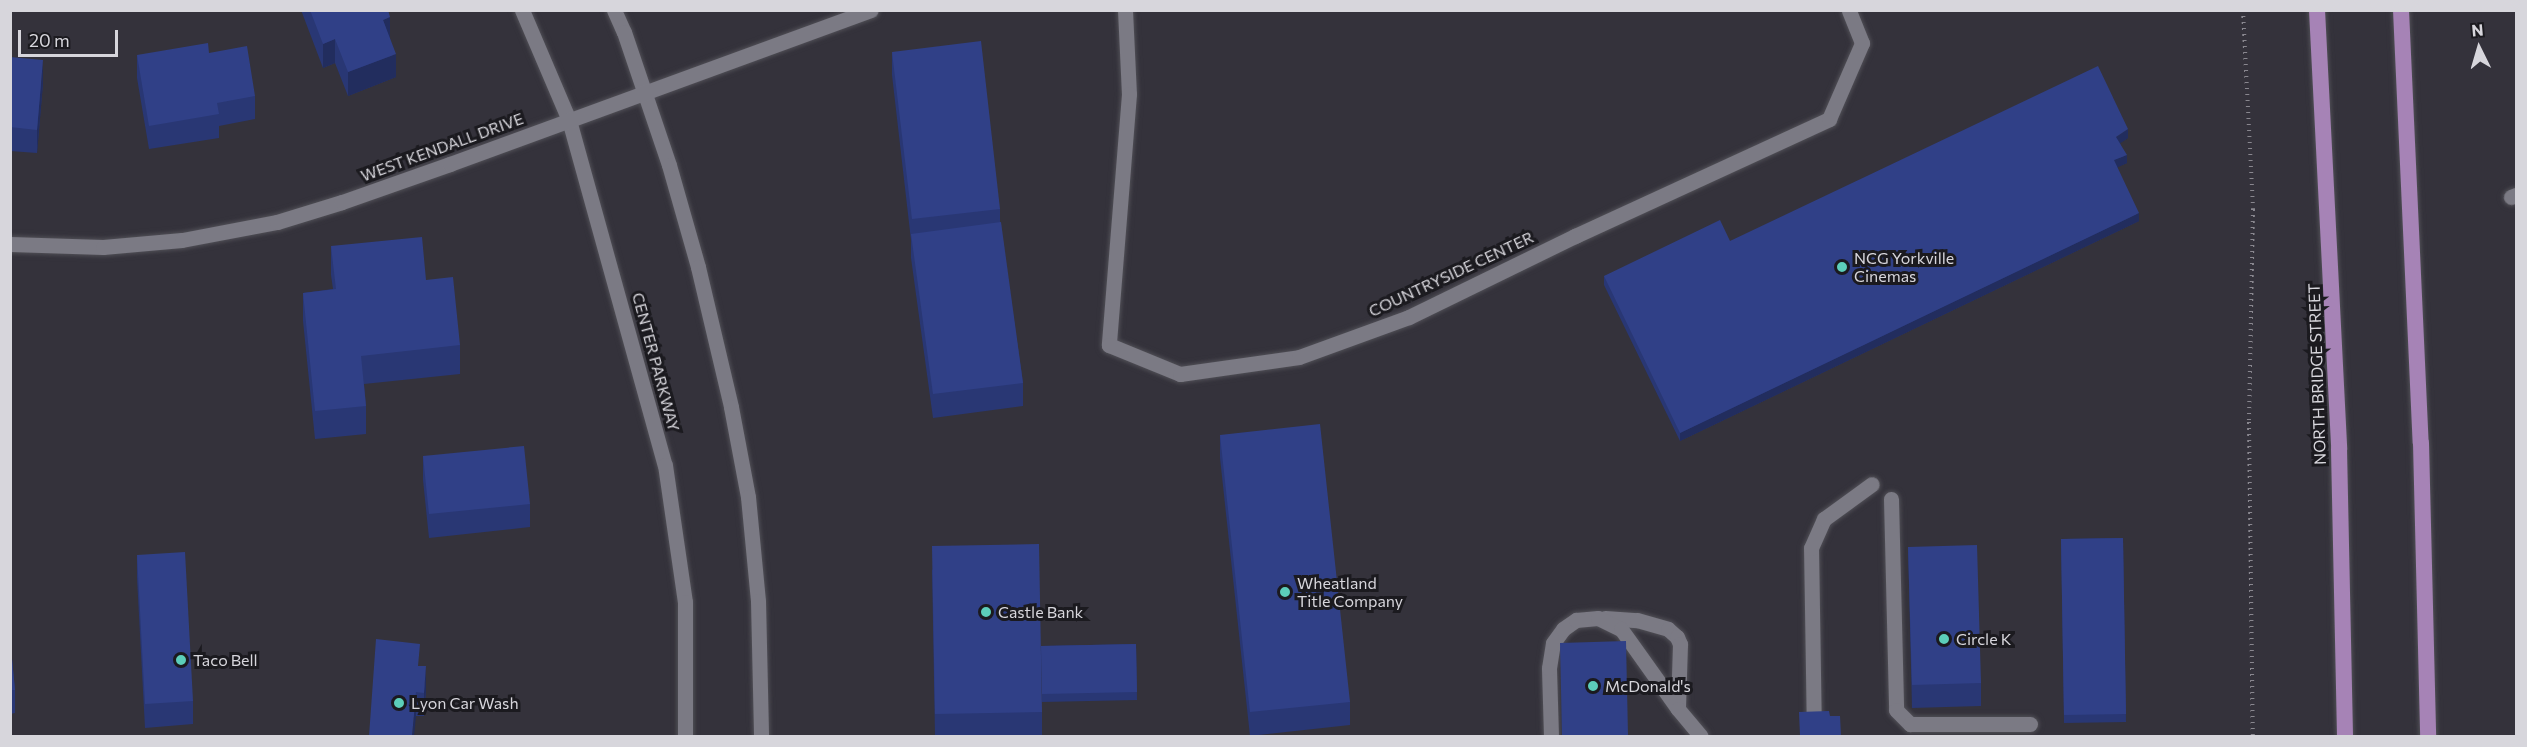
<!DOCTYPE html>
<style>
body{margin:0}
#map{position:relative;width:2527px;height:747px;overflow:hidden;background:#34323b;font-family:Commissioner,sans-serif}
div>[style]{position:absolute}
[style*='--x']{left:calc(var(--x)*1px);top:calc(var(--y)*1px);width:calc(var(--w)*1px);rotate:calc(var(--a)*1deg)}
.path>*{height:4px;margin-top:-2px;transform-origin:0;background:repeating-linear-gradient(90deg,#89878f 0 1.5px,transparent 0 6px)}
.roads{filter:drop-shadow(0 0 2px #504f56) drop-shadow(0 0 2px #504f56)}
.service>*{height:15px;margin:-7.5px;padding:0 7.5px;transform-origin:7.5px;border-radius:7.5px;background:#7b7a84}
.minor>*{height:15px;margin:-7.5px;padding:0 7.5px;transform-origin:7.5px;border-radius:7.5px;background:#7b7a84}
.trunk>*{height:16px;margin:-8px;padding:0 8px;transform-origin:8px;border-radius:8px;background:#a683b6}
.wall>*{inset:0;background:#293774}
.shaded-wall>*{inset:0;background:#222d5e}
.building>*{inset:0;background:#304087}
.dots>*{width:16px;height:16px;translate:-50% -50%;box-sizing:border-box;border:3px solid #1b1a1f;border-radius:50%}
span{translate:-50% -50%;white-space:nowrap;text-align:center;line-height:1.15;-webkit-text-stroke:6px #1b1a1f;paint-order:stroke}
.street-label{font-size:16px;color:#d7d6dc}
.poi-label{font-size:16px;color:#d7d6dc}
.left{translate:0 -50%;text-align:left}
.frame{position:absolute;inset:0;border:12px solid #d7d6dc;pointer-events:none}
.north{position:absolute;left:2449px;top:18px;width:60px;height:60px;-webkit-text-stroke:4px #1b1a1f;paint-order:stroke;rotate:355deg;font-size:16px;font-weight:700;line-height:24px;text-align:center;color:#d7d6dc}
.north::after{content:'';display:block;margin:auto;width:21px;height:27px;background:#d7d6dc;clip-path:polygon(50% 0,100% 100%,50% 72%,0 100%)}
.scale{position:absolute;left:18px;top:30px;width:100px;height:27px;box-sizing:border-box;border:3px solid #d7d6dc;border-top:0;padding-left:8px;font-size:18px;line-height:21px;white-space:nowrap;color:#d7d6dc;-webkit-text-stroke:4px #1b1a1f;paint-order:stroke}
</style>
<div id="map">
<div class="path">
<div style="--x:2243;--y:10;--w:199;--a:87.1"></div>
<div style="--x:2253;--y:209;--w:213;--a:91.1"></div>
<div style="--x:2249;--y:422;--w:314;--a:89.3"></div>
</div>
<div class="roads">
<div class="service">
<div style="--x:1125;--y:10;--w:84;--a:87.3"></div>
<div style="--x:1129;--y:94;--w:252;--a:94.6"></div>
<div style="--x:1109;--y:345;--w:77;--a:22.2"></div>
<div style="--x:1180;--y:374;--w:120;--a:-8.1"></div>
<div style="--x:1299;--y:357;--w:117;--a:-20"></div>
<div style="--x:1409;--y:317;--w:185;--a:-26"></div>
<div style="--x:1575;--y:236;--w:280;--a:-24.7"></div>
<div style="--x:1829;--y:119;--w:83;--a:-66.5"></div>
<div style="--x:1862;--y:43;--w:35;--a:-112"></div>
<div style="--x:2511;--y:197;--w:5;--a:-22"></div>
<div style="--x:1891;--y:499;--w:211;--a:88.6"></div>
<div style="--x:1896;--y:710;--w:20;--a:45"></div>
<div style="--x:1910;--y:724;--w:120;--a:0"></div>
<div style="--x:1605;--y:618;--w:32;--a:4"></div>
<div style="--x:1637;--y:620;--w:32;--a:16"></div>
<div style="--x:1668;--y:629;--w:12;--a:42"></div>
<div style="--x:1677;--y:637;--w:8;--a:67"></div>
<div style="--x:1680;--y:644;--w:65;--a:91.8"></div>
<div style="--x:1551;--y:736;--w:68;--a:-91.7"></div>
<div style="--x:1549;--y:668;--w:25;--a:-81"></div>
<div style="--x:1553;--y:643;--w:17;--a:-54"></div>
<div style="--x:1563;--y:629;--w:16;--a:-35"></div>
<div style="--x:1576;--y:620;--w:22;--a:-5"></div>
<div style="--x:1598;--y:618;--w:25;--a:26"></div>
<div style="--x:1621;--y:629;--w:98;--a:54.5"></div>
<div style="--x:1678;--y:709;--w:35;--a:50"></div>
<div style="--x:1814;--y:736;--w:188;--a:-90.9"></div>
<div style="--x:1811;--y:548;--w:32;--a:-66"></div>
<div style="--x:1824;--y:519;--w:59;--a:-36.1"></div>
</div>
<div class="minor">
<div style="--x:522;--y:10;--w:120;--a:66.9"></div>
<div style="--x:569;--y:120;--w:358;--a:74.5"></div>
<div style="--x:665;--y:465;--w:138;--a:81.7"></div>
<div style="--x:685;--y:602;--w:134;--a:90"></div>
<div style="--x:614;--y:10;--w:24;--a:66"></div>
<div style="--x:624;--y:32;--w:140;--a:71.3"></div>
<div style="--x:669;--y:165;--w:106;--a:74.1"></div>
<div style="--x:698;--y:267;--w:144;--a:76.7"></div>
<div style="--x:731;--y:407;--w:92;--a:79.3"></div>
<div style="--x:748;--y:497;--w:104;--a:84.5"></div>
<div style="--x:758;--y:601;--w:135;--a:88.7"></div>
<div style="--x:10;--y:244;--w:93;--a:1.8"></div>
<div style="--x:103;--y:247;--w:79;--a:-5.1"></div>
<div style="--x:182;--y:240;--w:97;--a:-10.7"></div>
<div style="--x:277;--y:222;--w:68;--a:-17.1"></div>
<div style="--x:342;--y:202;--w:114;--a:-19.4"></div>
<div style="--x:450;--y:164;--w:448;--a:-20.1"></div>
</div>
<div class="trunk">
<div style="--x:2317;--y:10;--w:440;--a:87.1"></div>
<div style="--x:2339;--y:449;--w:287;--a:88.8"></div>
<div style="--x:2401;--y:10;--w:433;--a:87.4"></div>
<div style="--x:2421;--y:443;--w:293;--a:88.6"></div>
</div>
</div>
<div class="wall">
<div style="clip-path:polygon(301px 10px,388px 10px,390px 39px,396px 77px,348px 96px,335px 63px,323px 68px)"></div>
<div style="clip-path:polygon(892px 52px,1000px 209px,1000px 222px,1023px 383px,1023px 406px,933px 418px,911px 258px,911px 240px,892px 75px)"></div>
<div style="clip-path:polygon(209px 53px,255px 96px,255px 119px,219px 126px,219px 138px,149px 149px,137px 78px,137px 55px)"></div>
<div style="clip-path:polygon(10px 57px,43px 83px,37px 153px,10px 151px)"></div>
<div style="clip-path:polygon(2128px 138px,2120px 143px,2127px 163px,2117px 167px,2139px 221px,1680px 441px,1604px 285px,1604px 276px,1730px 241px)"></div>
<div style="clip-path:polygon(331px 246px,426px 280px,460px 345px,460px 374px,364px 384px,366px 406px,366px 434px,315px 439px,303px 321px,303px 293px,333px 289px,331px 275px)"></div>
<div style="clip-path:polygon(1220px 435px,1350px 702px,1350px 725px,1250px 736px,1220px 458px)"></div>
<div style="clip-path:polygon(423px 456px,530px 504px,530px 527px,429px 538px,423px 480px)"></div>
<div style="clip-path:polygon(2123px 538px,2126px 722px,2064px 723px,2061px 539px)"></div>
<div style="clip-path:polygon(1908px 547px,1981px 683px,1981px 706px,1912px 708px)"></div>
<div style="clip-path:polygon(137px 555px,193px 701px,193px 724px,145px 728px,137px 578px)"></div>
<div style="clip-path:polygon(932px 569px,1042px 712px,1042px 735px,935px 736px)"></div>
<div style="clip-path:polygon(10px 638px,15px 690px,15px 713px,10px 714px)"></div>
<div style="clip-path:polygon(1136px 644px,1137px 700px,1042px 702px,1041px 646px)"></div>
<div style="clip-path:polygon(420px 666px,426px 690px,424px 716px,416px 716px,369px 736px)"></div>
</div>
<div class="shaded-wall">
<div style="clip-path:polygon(390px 17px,390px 40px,383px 20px)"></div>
<div style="clip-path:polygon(335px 39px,335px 63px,323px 68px,323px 44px)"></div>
<div style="clip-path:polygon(396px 54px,396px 77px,348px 96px,348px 72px)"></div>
<div style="clip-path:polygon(43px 60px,43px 83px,37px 153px,37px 130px)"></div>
<div style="clip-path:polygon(2128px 129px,2128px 138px,2116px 146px,2116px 137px)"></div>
<div style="clip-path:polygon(2127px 155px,2127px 163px,2114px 169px,2114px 160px)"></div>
<div style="clip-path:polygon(2139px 213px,2139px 221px,1680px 441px,1680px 433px)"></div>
<div style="clip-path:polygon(426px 666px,426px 690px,424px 716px,424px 693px)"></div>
<div style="clip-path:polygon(416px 692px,416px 716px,414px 736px,412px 736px)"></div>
</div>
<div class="building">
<div style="clip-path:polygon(310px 10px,388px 10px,390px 17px,383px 20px,396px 54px,348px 72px,335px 39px,323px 44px)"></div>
<div style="clip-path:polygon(981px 41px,1000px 209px,912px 219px,892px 52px)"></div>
<div style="clip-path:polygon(208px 43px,209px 53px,247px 46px,255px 96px,217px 103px,219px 114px,149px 126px,137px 55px)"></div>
<div style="clip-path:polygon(10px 57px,43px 60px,37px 130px,10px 127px)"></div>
<div style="clip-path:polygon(2098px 66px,2128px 129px,2116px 137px,2127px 155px,2114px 160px,2139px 213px,1680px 433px,1604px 276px,1720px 220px,1730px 241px)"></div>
<div style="clip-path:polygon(1001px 222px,1023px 383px,933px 394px,911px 234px)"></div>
<div style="clip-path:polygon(422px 237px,426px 280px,453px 277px,460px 345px,361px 356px,366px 406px,315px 411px,303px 293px,336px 289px,331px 246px)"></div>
<div style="clip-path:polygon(1320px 424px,1350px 702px,1250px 712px,1220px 435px)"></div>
<div style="clip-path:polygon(524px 446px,530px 504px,429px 514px,423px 456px)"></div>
<div style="clip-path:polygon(2123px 538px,2126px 714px,2064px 715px,2061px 539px)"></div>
<div style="clip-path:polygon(1039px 544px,1042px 712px,935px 714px,932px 546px)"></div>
<div style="clip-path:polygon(1977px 545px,1981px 683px,1912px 685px,1908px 547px)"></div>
<div style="clip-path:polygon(185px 552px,193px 701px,145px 704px,137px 555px)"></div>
<div style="clip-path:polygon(10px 638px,15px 690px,10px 690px)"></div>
<div style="clip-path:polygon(376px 639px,420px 644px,418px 666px,426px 666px,424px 693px,416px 692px,412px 736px,369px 736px)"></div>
<div style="clip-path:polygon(1626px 641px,1628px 736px,1562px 736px,1560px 643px)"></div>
<div style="clip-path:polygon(1136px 644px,1137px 692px,1042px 694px,1041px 646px)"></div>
<div style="clip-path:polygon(1829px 711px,1830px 716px,1840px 716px,1841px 736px,1800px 736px,1799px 712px)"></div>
</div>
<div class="dots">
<div style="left:1842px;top:267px;background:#5cceba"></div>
<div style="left:1285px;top:592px;background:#5cceba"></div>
<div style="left:986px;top:612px;background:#5cceba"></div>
<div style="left:1944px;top:639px;background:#5cceba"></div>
<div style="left:181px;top:660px;background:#5cceba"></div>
<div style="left:1593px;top:686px;background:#5cceba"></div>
<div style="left:399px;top:703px;background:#5cceba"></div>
</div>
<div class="street-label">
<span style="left:442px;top:147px;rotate:-20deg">WEST KENDALL DRIVE</span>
<span style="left:1451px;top:274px;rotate:-25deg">COUNTRYSIDE CENTER</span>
<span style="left:656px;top:362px;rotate:75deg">CENTER PARKWAY</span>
<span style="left:2317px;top:374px;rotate:-92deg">NORTH BRIDGE STREET</span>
</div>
<div class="poi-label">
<span class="left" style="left:1854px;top:267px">NCG Yorkville<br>Cinemas</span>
<span class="left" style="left:1297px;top:592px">Wheatland<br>Title Company</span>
<span class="left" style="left:998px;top:612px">Castle Bank</span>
<span class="left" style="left:1956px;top:639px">Circle K</span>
<span class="left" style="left:193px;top:660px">Taco Bell</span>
<span class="left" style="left:1605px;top:686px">McDonald's</span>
<span class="left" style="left:411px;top:703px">Lyon Car Wash</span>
</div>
<div class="frame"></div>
<div class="north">N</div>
<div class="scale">20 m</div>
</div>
